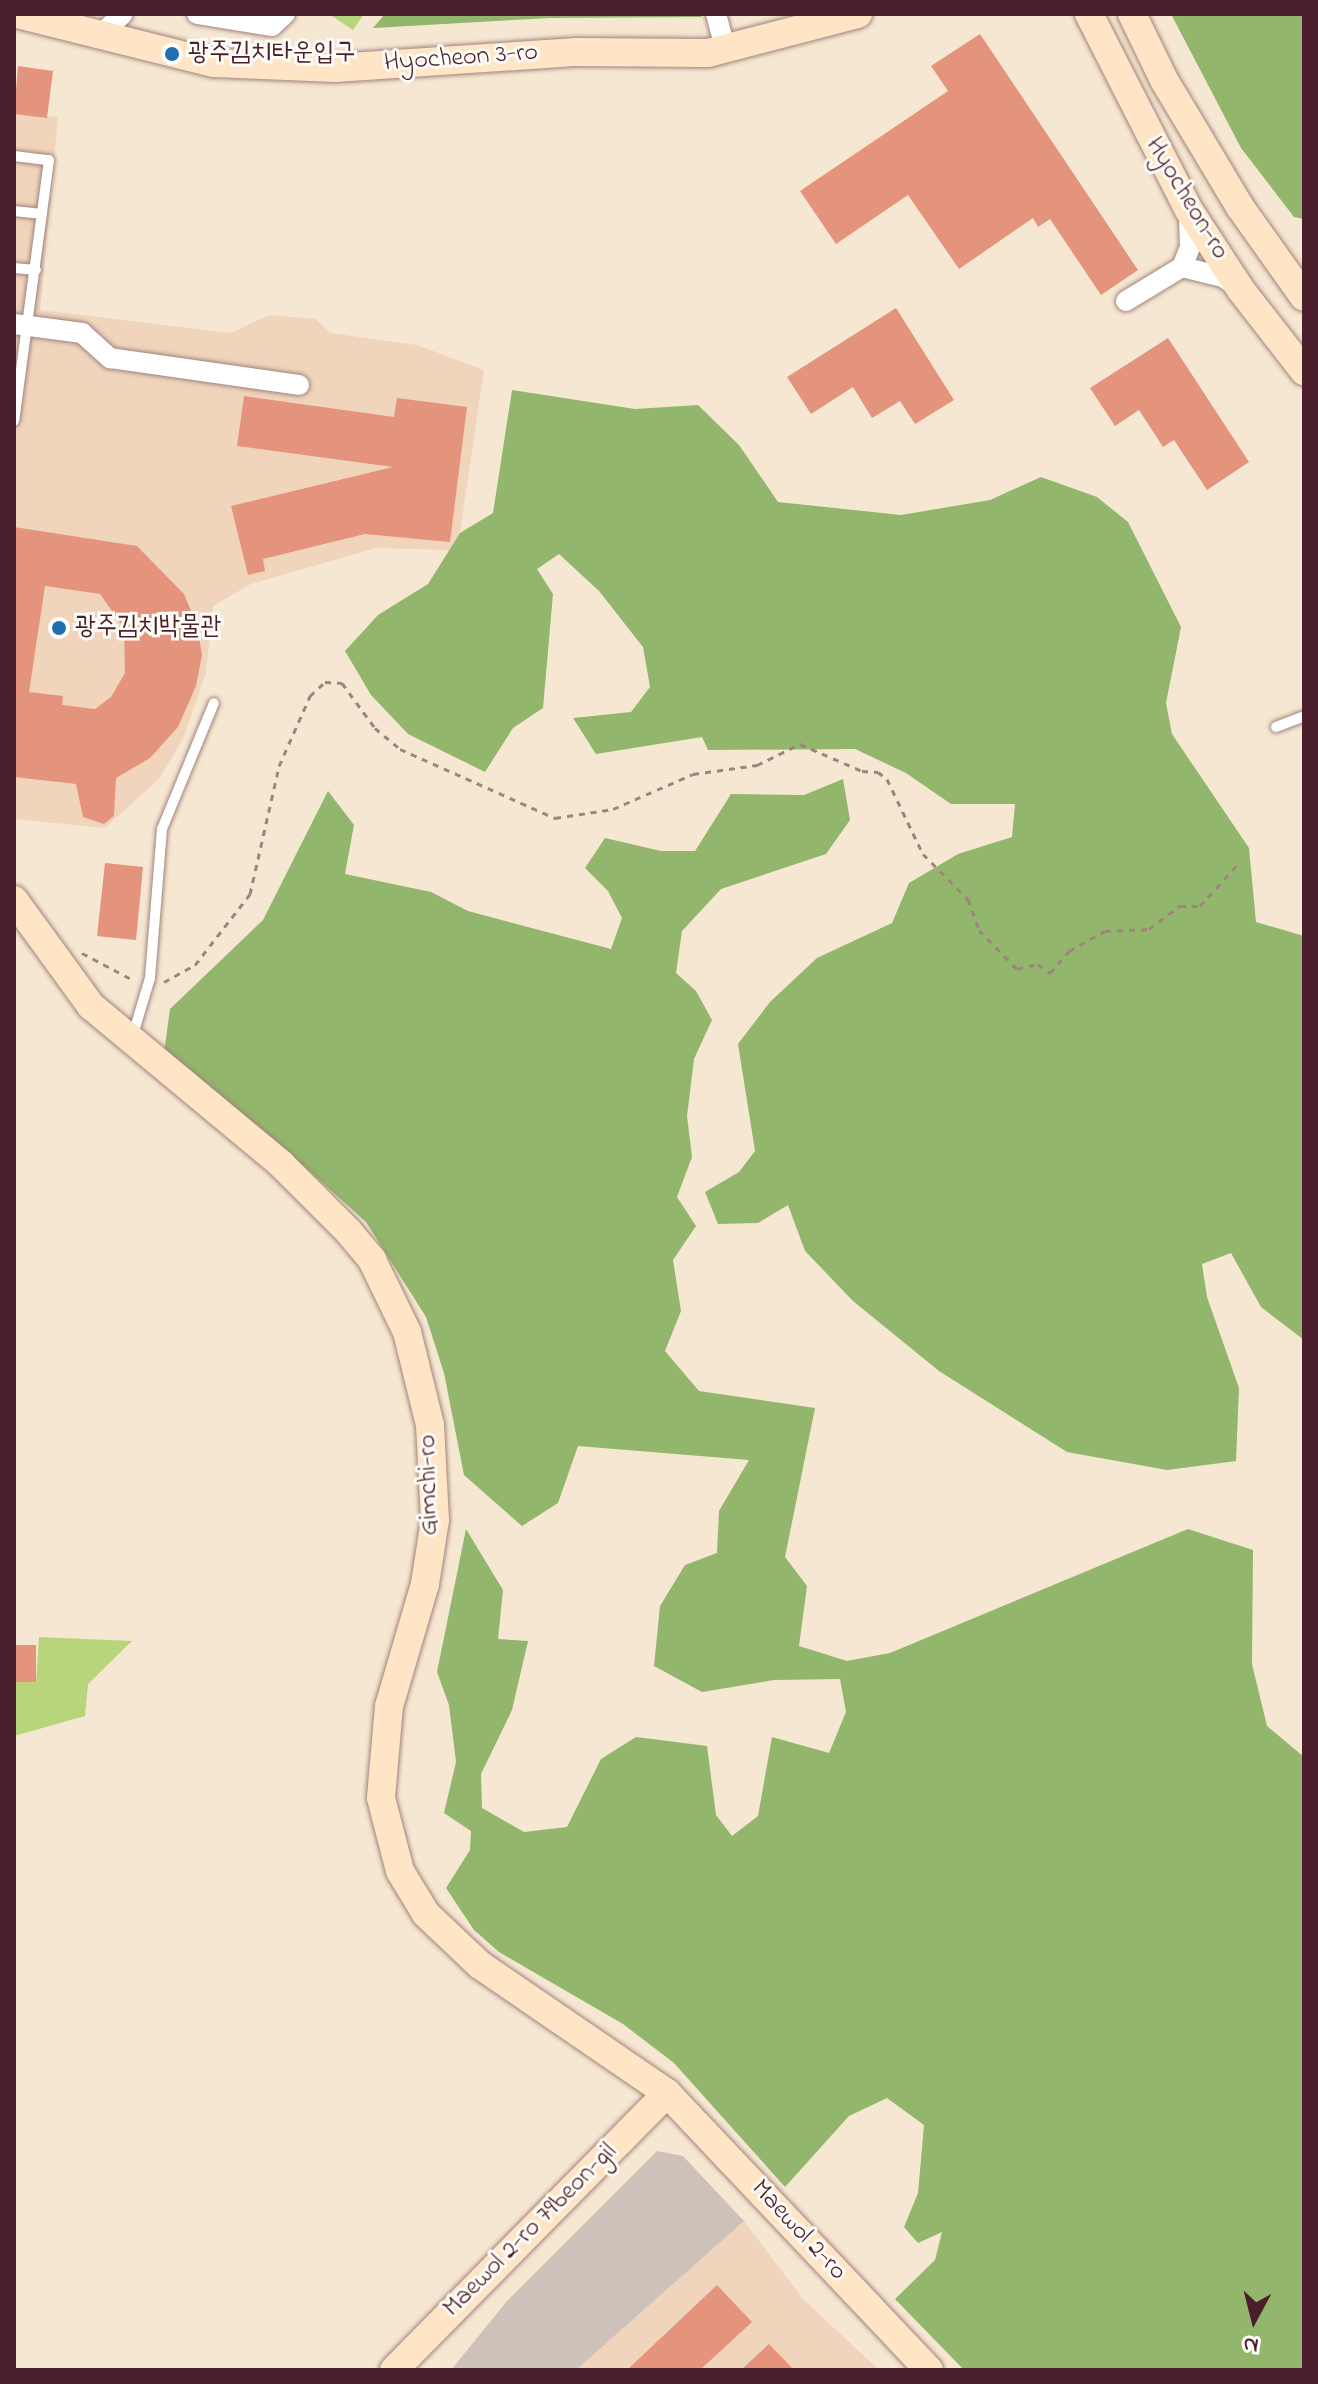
<!DOCTYPE html>
<meta charset="utf-8">
<style>
body{margin:0}
#map{position:relative;width:1318px;height:2384px;overflow:hidden;background:#f6e7d2;font-family:"Indie Flower","Poor Story",sans-serif}
div>[style]{position:absolute}
[style*='--x']{left:calc(var(--x)*1px);top:calc(var(--y)*1px);width:calc(var(--w)*1px);rotate:calc(var(--a)*1deg)}
.built>*{inset:0;background:#f0d5bc}
.industrial>*{inset:0;background:#cec1b9}
.green>*{inset:0;background:#b9d57b}
.forest>*{inset:0;background:#92b66b}
.building>*{inset:0;background:#e4947c}
.path>*{height:3px;margin-top:-1.5px;transform-origin:0;background:repeating-linear-gradient(90deg,#a0837e 0 6px,transparent 0 12px)}
.roads{filter:drop-shadow(0 0 2px #a0837e) drop-shadow(0 0 2px #a0837e)}
.lane>*{height:10px;margin:-5px;padding:0 5px;transform-origin:5px;border-radius:5px;background:#fff}
.street>*{height:20px;margin:-10px;padding:0 10px;transform-origin:10px;border-radius:10px;background:#fff}
.secondary>*{height:28px;margin:-14px;padding:0 14px;transform-origin:14px;border-radius:14px;background:#fde5c5}
.dots>*{width:22px;height:22px;translate:-50% -50%;box-sizing:border-box;border:4px solid #fdfcf7;border-radius:50%}
span{translate:-50% -50%;white-space:nowrap;text-align:center;line-height:1.15;-webkit-text-stroke:6px #fdfcf7;paint-order:stroke}
.poi-label{font-size:26px;color:#4a1f2b}
.left{translate:0 -50%;text-align:left}
.street-label{font-size:26px;color:#4a1f2b}
.frame{position:absolute;inset:0;border:16px solid #4a1f2b;pointer-events:none}
.north{position:absolute;left:1214px;top:2280px;width:80px;height:80px;-webkit-text-stroke:6px #fdfcf7;paint-order:stroke;rotate:187deg;font-size:22px;font-weight:700;line-height:32px;text-align:center;color:#4a1f2b}
.north::after{content:'';display:block;margin:auto;width:28px;height:36px;background:#4a1f2b;clip-path:polygon(50% 0,100% 100%,50% 72%,0 100%)}
</style>
<div id="map">
<div class="built">
<div style="clip-path:polygon(14px 114px,58px 117px,40px 310px,231px 333px,269px 315px,315px 319px,331px 333px,417px 345px,484px 370px,460px 533px,450px 550px,376px 548px,251px 584px,213px 606px,206px 673px,183px 739px,159px 779px,105px 828px,14px 819px)"></div>
<div style="clip-path:polygon(744px 2221px,803px 2299px,879px 2370px,576px 2370px)"></div>
</div>
<div class="industrial">
<div style="clip-path:polygon(657px 2151px,683px 2156px,744px 2221px,576px 2370px,451px 2370px,507px 2301px)"></div>
</div>
<div class="green">
<div style="clip-path:polygon(329px 14px,364px 14px,353px 30px)"></div>
<div style="clip-path:polygon(39px 1637px,132px 1641px,88px 1684px,85px 1716px,14px 1736px,14px 1682px,36px 1682px)"></div>
</div>
<div class="forest">
<div style="clip-path:polygon(385px 14px,701px 14px,701px 17px,550px 18px,373px 28px)"></div>
<div style="clip-path:polygon(1171px 14px,1304px 14px,1304px 219px,1294px 217px,1241px 148px)"></div>
<div style="clip-path:polygon(512px 390px,635px 409px,698px 405px,739px 445px,778px 502px,901px 515px,990px 500px,1041px 477px,1097px 497px,1128px 522px,1181px 627px,1166px 703px,1172px 734px,1249px 848px,1256px 922px,1304px 936px,1304px 1340px,1261px 1307px,1231px 1253px,1202px 1264px,1207px 1297px,1239px 1388px,1236px 1461px,1167px 1470px,1067px 1452px,939px 1371px,853px 1301px,805px 1251px,788px 1205px,758px 1223px,718px 1224px,705px 1192px,739px 1172px,755px 1151px,738px 1044px,770px 1002px,817px 958px,892px 923px,909px 883px,958px 854px,1012px 837px,1015px 804px,951px 804px,906px 773px,855px 749px,708px 750px,702px 737px,596px 754px,573px 718px,631px 712px,650px 687px,643px 647px,599px 591px,559px 554px,537px 569px,553px 594px,543px 708px,513px 728px,485px 772px,408px 734px,371px 695px,345px 651px,378px 615px,428px 584px,460px 533px,493px 513px)"></div>
<div style="clip-path:polygon(843px 779px,850px 820px,826px 854px,721px 889px,682px 931px,676px 973px,696px 991px,712px 1020px,694px 1059px,687px 1116px,692px 1157px,677px 1197px,696px 1226px,673px 1260px,681px 1311px,665px 1351px,699px 1391px,815px 1408px,785px 1557px,807px 1586px,799px 1646px,847px 1661px,890px 1653px,1188px 1529px,1253px 1550px,1252px 1664px,1267px 1726px,1304px 1757px,1304px 2370px,964px 2370px,895px 2299px,935px 2260px,942px 2232px,918px 2243px,904px 2227px,918px 2193px,924px 2125px,887px 2098px,849px 2116px,785px 2187px,674px 2063px,623px 2024px,499px 1952px,474px 1930px,446px 1888px,470px 1850px,471px 1831px,444px 1813px,456px 1762px,449px 1705px,437px 1672px,466px 1529px,503px 1590px,498px 1639px,528px 1641px,512px 1710px,481px 1774px,482px 1808px,524px 1832px,567px 1827px,601px 1759px,636px 1737px,707px 1746px,716px 1815px,732px 1836px,758px 1816px,772px 1737px,829px 1753px,846px 1712px,840px 1679px,774px 1680px,702px 1692px,654px 1666px,660px 1606px,685px 1565px,717px 1553px,719px 1511px,749px 1460px,578px 1446px,558px 1503px,522px 1526px,464px 1475px,444px 1373px,426px 1317px,366px 1222px,277px 1142px,164px 1053px,170px 1009px,263px 920px,328px 791px,354px 825px,345px 874px,431px 892px,468px 911px,611px 949px,622px 918px,608px 891px,585px 868px,605px 838px,661px 851px,695px 851px,731px 794px,804px 795px)"></div>
</div>
<div class="building">
<div style="clip-path:polygon(980px 34px,1138px 270px,1101px 295px,1050px 219px,1038px 227px,1033px 218px,959px 269px,908px 195px,836px 244px,800px 191px,948px 91px,931px 66px)"></div>
<div style="clip-path:polygon(18px 66px,53px 71px,47px 118px,14px 114px)"></div>
<div style="clip-path:polygon(896px 308px,954px 400px,915px 424px,900px 401px,872px 418px,853px 387px,811px 414px,787px 377px)"></div>
<div style="clip-path:polygon(1168px 338px,1249px 462px,1207px 490px,1174px 440px,1163px 447px,1139px 410px,1115px 426px,1090px 388px)"></div>
<div style="clip-path:polygon(244px 396px,394px 417px,397px 398px,467px 407px,450px 542px,365px 534px,263px 559px,265px 571px,248px 575px,231px 506px,393px 467px,237px 446px)"></div>
<div style="clip-path:polygon(evenodd,14px 527px,137px 546px,184px 594px,197px 625px,202px 655px,196px 686px,178px 727px,150px 758px,116px 778px,114px 816px,104px 824px,83px 817px,76px 784px,14px 777px,14px 527px,45px 586px,100px 594px,124px 628px,125px 673px,111px 697px,95px 709px,62px 705px,63px 696px,29px 692px,45px 586px)"></div>
<div style="clip-path:polygon(105px 863px,143px 867px,136px 940px,97px 936px)"></div>
<div style="clip-path:polygon(14px 1645px,36px 1645px,36px 1682px,14px 1682px)"></div>
<div style="clip-path:polygon(717px 2285px,752px 2322px,700px 2370px,627px 2370px)"></div>
<div style="clip-path:polygon(769px 2344px,794px 2370px,741px 2370px)"></div>
</div>
<div class="path">
<div style="--x:82;--y:953;--w:60;--a:27.8"></div>
<div style="--x:164;--y:982;--w:35;--a:-29"></div>
<div style="--x:195;--y:965;--w:90;--a:-52.2"></div>
<div style="--x:250;--y:894;--w:131;--a:-77.2"></div>
<div style="--x:279;--y:766;--w:77;--a:-66.1"></div>
<div style="--x:310;--y:696;--w:21;--a:-43"></div>
<div style="--x:325;--y:682;--w:17;--a:3"></div>
<div style="--x:342;--y:683;--w:56;--a:53.7"></div>
<div style="--x:375;--y:728;--w:33;--a:40"></div>
<div style="--x:400;--y:749;--w:170;--a:24"></div>
<div style="--x:555;--y:818;--w:59;--a:-8.8"></div>
<div style="--x:613;--y:809;--w:87;--a:-23.6"></div>
<div style="--x:693;--y:774;--w:65;--a:-8"></div>
<div style="--x:757;--y:765;--w:48;--a:-26"></div>
<div style="--x:800;--y:744;--w:68;--a:23.5"></div>
<div style="--x:862;--y:771;--w:16;--a:4"></div>
<div style="--x:878;--y:772;--w:11;--a:38"></div>
<div style="--x:887;--y:779;--w:83;--a:64.4"></div>
<div style="--x:923;--y:854;--w:64;--a:45"></div>
<div style="--x:968;--y:899;--w:33;--a:70"></div>
<div style="--x:979;--y:930;--w:54;--a:45.7"></div>
<div style="--x:1017;--y:969;--w:22;--a:-13"></div>
<div style="--x:1038;--y:964;--w:15;--a:37"></div>
<div style="--x:1050;--y:973;--w:29;--a:-49"></div>
<div style="--x:1069;--y:951;--w:41;--a:-29.1"></div>
<div style="--x:1105;--y:931;--w:44;--a:-2.6"></div>
<div style="--x:1149;--y:929;--w:39;--a:-37"></div>
<div style="--x:1180;--y:906;--w:20;--a:0"></div>
<div style="--x:1200;--y:906;--w:55;--a:-47.9"></div>
</div>
<div class="roads">
<div class="lane">
<div style="--x:14;--y:156;--w:35;--a:7"></div>
<div style="--x:49;--y:160;--w:263;--a:97.6"></div>
<div style="--x:14;--y:211;--w:28;--a:6"></div>
<div style="--x:14;--y:268;--w:22;--a:5"></div>
<div style="--x:1276;--y:727;--w:30;--a:-21"></div>
<div style="--x:132;--y:1038;--w:63;--a:-73.3"></div>
<div style="--x:150;--y:978;--w:149;--a:-85.4"></div>
<div style="--x:162;--y:829;--w:136;--a:-67.6"></div>
</div>
<div class="street">
<div style="--x:197;--y:14;--w:76;--a:9.1"></div>
<div style="--x:272;--y:26;--w:18;--a:-43"></div>
<div style="--x:716;--y:14;--w:38;--a:75"></div>
<div style="--x:97;--y:38;--w:35;--a:-43"></div>
<div style="--x:1182;--y:267;--w:42;--a:13.7"></div>
<div style="--x:1223;--y:277;--w:17;--a:36"></div>
<div style="--x:1126;--y:301;--w:66;--a:-31.3"></div>
<div style="--x:1182;--y:267;--w:22;--a:-68"></div>
<div style="--x:1190;--y:247;--w:37;--a:-92"></div>
<div style="--x:14;--y:324;--w:69;--a:7.5"></div>
<div style="--x:82;--y:333;--w:38;--a:42"></div>
<div style="--x:110;--y:358;--w:191;--a:8.1"></div>
</div>
<div class="secondary">
<div style="--x:17;--y:14;--w:203;--a:14"></div>
<div style="--x:214;--y:63;--w:121;--a:2.4"></div>
<div style="--x:335;--y:68;--w:243;--a:-3.8"></div>
<div style="--x:577;--y:52;--w:131;--a:0.4"></div>
<div style="--x:708;--y:53;--w:155;--a:-14.6"></div>
<div style="--x:1089;--y:14;--w:220;--a:63"></div>
<div style="--x:1189;--y:210;--w:95;--a:57"></div>
<div style="--x:1241;--y:290;--w:103;--a:52.1"></div>
<div style="--x:1132;--y:14;--w:73;--a:64.1"></div>
<div style="--x:1164;--y:80;--w:148;--a:59.1"></div>
<div style="--x:1240;--y:207;--w:110;--a:54.6"></div>
<div style="--x:14;--y:900;--w:131;--a:54"></div>
<div style="--x:91;--y:1006;--w:247;--a:39.7"></div>
<div style="--x:281;--y:1164;--w:95;--a:45"></div>
<div style="--x:348;--y:1231;--w:38;--a:50"></div>
<div style="--x:372;--y:1260;--w:80;--a:64.1"></div>
<div style="--x:407;--y:1332;--w:96;--a:76.1"></div>
<div style="--x:430;--y:1425;--w:95;--a:87"></div>
<div style="--x:435;--y:1520;--w:65;--a:98.9"></div>
<div style="--x:425;--y:1584;--w:127;--a:106.4"></div>
<div style="--x:389;--y:1706;--w:92;--a:95"></div>
<div style="--x:381;--y:1798;--w:75;--a:75.4"></div>
<div style="--x:400;--y:1871;--w:50;--a:58.8"></div>
<div style="--x:426;--y:1914;--w:74;--a:43.4"></div>
<div style="--x:480;--y:1965;--w:227;--a:34.4"></div>
<div style="--x:667;--y:2093;--w:381;--a:46.6"></div>
<div style="--x:394;--y:2370;--w:389;--a:-45.4"></div>
</div>
</div>
<div class="dots">
<div style="left:172px;top:54px;background:#1f6fb2"></div>
<div style="left:59px;top:628px;background:#1f6fb2"></div>
</div>
<div class="poi-label">
<span class="left" style="left:188px;top:54px">광주김치타운입구</span>
<span class="left" style="left:75px;top:628px">광주김치박물관</span>
</div>
<div class="street-label">
<span style="left:461px;top:59px;rotate:-4deg">Hyocheon 3-ro</span>
<span style="left:1186px;top:199px;rotate:59deg">Hyocheon-ro</span>
<span style="left:430px;top:1485px;rotate:-91deg">Gimchi-ro</span>
<span style="left:531px;top:2231px;rotate:-45deg">Maewol 2-ro 79beon-gil</span>
<span style="left:798px;top:2231px;rotate:47deg">Maewol 2-ro</span>
</div>
<div class="frame"></div>
<div class="north">N</div>
</div>
